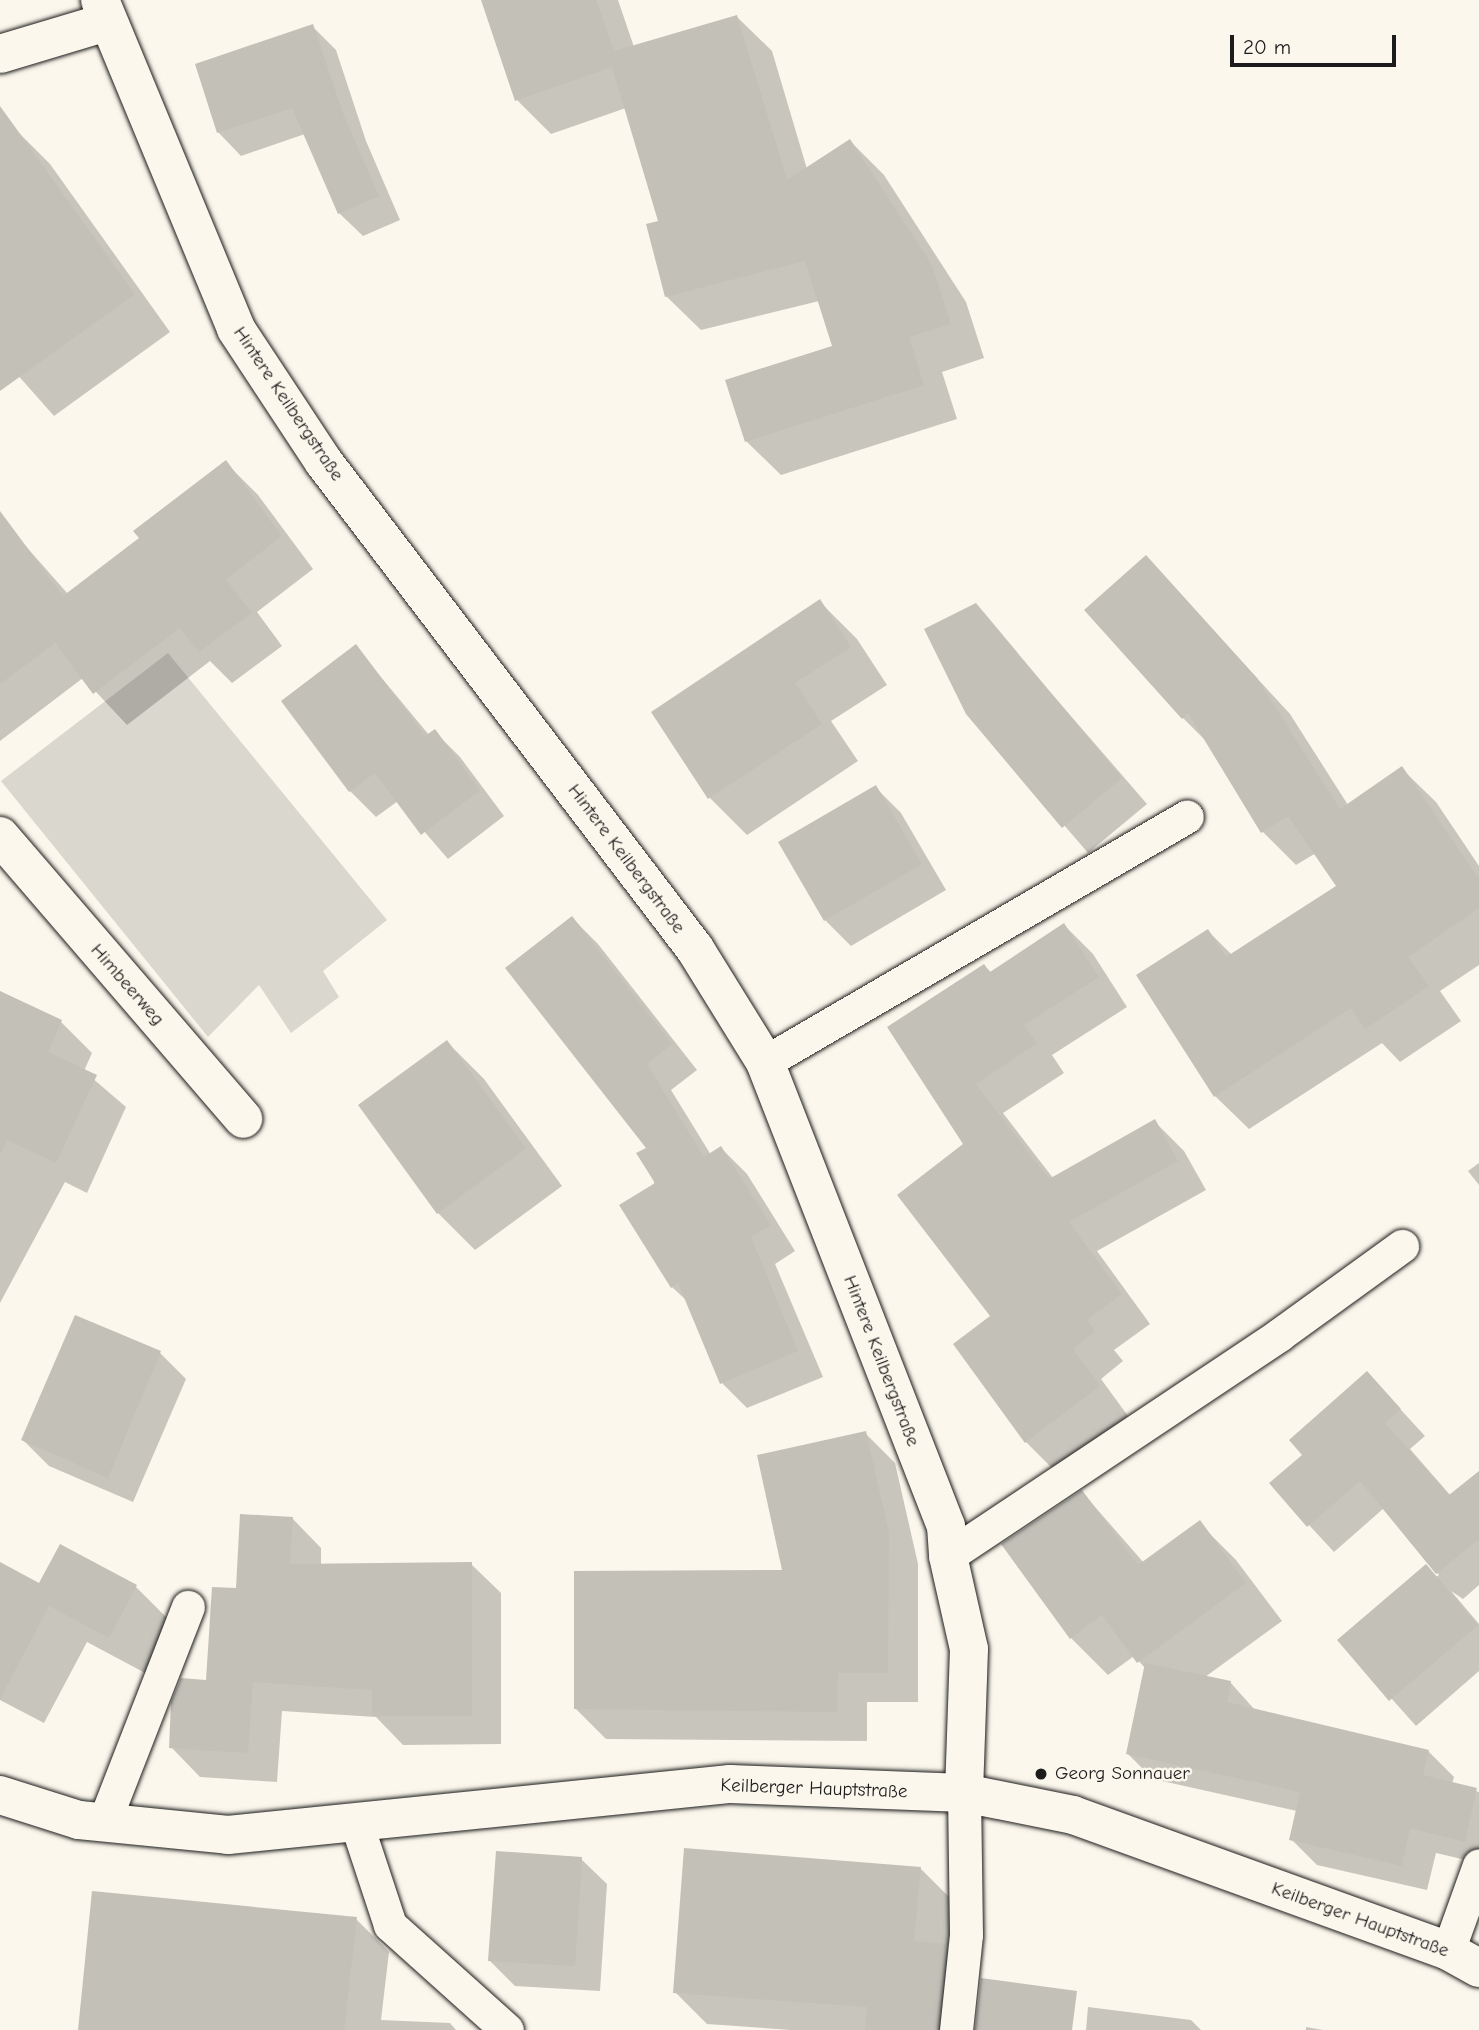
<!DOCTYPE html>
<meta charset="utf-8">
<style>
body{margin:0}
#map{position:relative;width:1479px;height:2030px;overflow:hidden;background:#fbf7ec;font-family:"Comic Neue",sans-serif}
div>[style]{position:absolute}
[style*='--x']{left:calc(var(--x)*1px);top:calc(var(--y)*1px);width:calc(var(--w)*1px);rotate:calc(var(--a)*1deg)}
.green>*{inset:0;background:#dad7ce}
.shadow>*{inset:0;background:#0003}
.building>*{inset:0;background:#c3c0b8}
.roads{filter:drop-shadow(0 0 2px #1c1c1c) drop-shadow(0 0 2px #1c1c1c)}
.lane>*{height:33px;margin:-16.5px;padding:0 16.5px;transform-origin:16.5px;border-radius:16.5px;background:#fbf7ec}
.street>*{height:38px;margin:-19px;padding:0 19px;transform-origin:19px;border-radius:19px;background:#fbf7ec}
.dots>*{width:19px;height:19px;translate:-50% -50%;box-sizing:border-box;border:4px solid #fbf7ec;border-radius:50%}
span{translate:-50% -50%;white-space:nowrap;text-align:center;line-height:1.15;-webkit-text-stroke:5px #fbf7ec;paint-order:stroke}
.street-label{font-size:19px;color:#1c1c1c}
.poi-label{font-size:19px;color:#1c1c1c}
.left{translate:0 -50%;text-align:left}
.scale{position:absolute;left:1230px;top:35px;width:166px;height:32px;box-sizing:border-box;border:4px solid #1c1c1c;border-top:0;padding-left:9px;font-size:21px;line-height:24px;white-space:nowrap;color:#1c1c1c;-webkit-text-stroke:5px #fbf7ec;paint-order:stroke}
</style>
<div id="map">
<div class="green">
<div style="clip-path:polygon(168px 653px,387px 920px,323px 971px,339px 997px,291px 1033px,259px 985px,208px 1037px,1px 781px)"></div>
</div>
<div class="shadow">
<div style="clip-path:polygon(482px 0,618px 0,634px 47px,737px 17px,772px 51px,807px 169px,850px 141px,884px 175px,966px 302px,984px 358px,942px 372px,957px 419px,781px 475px,746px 441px,834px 347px,819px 301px,701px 330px,666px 296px,661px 222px,626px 108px,551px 134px,517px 100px)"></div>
<div style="clip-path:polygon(312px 26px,336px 50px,366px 141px,400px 220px,363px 236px,339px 213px,305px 134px,241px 156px,218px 132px)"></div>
<div style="clip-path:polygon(13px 127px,50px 164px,170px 332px,54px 416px,0 355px,0 137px)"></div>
<div style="clip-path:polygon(226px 463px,258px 495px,313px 569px,257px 612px,282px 646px,232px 683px,210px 661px,127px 725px,83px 678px,0 741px,0 546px,15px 534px,68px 594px,142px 539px)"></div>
<div style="clip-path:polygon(1146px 557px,1290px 714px,1348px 805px,1402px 769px,1436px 802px,1479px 866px,1479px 965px,1440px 991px,1461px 1021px,1400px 1062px,1382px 1043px,1249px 1129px,1215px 1096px,1208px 931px,1232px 955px,1338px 887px,1316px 853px,1296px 865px,1263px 832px,1208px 743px,1183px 718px)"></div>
<div style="clip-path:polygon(820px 602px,857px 639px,887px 685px,831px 721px,858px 761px,747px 835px,710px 798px,654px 712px)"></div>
<div style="clip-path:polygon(975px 605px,1147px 804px,1088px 853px,968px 713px)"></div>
<div style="clip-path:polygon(356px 647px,429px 735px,434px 731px,460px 757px,504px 816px,448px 859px,398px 801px,376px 817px,350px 791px,284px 701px)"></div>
<div style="clip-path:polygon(876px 788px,901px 813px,946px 890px,851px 946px,825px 920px)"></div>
<div style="clip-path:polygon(572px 918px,598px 944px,697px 1070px,671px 1090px,711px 1155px,721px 1148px,747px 1174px,795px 1251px,775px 1264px,823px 1377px,747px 1408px,722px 1383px,688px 1302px,672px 1287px,648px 1148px)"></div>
<div style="clip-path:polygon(1064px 925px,1093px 954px,1127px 1007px,1052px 1055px,1064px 1073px,1003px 1113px,1053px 1178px,1155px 1122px,1184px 1151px,1206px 1190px,1097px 1251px,1150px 1324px,1114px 1350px,1123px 1361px,1101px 1379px,1128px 1416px,1055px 1471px,1026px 1442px,993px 1316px,965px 1144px,984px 966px,992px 973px)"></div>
<div style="clip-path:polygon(10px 997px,61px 1022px,92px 1053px,84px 1071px,126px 1107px,87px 1193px,65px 1182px,0 1303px,0 1019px)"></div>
<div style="clip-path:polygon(447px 1042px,484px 1079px,562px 1186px,475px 1250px,438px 1213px,360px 1106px)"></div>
<div style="clip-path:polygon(1479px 1163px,1479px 1185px,1468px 1171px)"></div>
<div style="clip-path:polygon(76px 1317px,160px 1353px,186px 1379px,133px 1502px,49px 1466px,23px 1440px)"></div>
<div style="clip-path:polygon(1367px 1373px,1425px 1436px,1410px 1449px,1451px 1496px,1479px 1495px,1479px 1585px,1463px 1599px,1451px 1591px,1479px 1624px,1479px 1671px,1416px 1726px,1340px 1641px,1439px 1575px,1384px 1508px,1334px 1552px,1271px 1484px,1304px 1455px)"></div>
<div style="clip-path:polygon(865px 1433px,895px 1463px,918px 1564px,918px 1702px,867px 1702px,867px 1741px,606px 1739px,576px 1709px,785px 1572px)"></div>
<div style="clip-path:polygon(1082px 1492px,1144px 1563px,1199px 1523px,1236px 1560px,1282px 1621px,1205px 1677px,1230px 1682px,1255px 1710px,1428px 1751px,1454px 1777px,1452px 1784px,1479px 1792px,1479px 1863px,1436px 1853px,1427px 1890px,1317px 1865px,1291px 1839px,1297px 1811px,1153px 1779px,1128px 1754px,1146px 1669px,1134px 1656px,1108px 1675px,1071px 1638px)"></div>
<div style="clip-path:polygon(292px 1518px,321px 1548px,321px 1565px,471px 1564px,501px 1593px,501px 1744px,403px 1745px,376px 1717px,282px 1711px,277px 1782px,200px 1777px,171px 1747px,207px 1682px,237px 1590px)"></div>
<div style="clip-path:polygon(0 1564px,39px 1586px,136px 1587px,173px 1624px,147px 1674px,87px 1642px,44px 1723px,0 1700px)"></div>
<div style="clip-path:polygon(581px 1859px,607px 1884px,600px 1991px,515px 1986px,490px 1961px)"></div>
<div style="clip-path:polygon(921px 1869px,953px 1901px,948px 1949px,977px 1978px,971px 2030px,791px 2030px,707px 2024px,675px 1992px)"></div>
<div style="clip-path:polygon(356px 1919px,389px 1952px,381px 2020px,450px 2023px,456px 2030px,80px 2030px)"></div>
<div style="clip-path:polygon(1088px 2007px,1191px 2020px,1201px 2030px,1086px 2030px)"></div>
<div style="clip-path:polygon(1306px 2027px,1323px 2030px,1306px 2030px)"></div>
</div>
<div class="building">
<div style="clip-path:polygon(481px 0,596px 0,614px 51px,737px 15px,787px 180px,850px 139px,932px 265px,951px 324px,909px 337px,924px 385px,745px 442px,725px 380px,832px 346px,805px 261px,665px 297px,646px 224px,658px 221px,612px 67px,515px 101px)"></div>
<div style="clip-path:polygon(313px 24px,344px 116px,379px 196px,338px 214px,292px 108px,217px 133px,195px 64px)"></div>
<div style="clip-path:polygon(0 106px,135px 294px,0 391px)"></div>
<div style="clip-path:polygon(226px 460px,282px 536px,226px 579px,252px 613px,199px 652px,180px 628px,93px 694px,55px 643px,0 684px,0 511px,63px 596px,139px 538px,133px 531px)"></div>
<div style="clip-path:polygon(1146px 555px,1257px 678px,1340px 809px,1402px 766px,1479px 879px,1479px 908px,1408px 957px,1429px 986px,1365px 1029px,1351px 1008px,1214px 1097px,1136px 975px,1208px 929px,1226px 957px,1336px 886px,1288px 816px,1261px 833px,1188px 713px,1182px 719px,1084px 610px)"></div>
<div style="clip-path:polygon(820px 599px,851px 647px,795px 683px,822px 724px,708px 799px,651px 712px)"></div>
<div style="clip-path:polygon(976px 603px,1122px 778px,1062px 828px,966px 714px,924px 629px)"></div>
<div style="clip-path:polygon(356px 644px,425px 736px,435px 729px,480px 790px,421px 835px,375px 773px,349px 792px,281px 701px)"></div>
<div style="clip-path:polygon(876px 785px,922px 864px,824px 921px,778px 842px)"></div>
<div style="clip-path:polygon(572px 916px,672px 1044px,647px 1064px,704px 1157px,721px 1146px,771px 1225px,751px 1237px,798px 1351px,720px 1384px,678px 1283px,671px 1288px,619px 1205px,655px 1183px,636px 1153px,646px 1148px,505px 968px)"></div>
<div style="clip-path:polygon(1064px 923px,1099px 977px,1024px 1025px,1037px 1043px,976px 1084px,1049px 1179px,1155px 1119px,1178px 1161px,1069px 1222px,1122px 1294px,1087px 1320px,1095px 1331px,1073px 1349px,1100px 1386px,1025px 1443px,953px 1344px,990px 1316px,897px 1195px,963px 1144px,887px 1027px,984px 964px,990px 972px)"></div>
<div style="clip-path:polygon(0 991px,62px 1020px,48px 1052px,97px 1075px,56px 1163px,7px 1140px,0 1155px)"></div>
<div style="clip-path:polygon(447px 1040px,526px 1148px,437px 1214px,358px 1105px)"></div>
<div style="clip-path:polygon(75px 1315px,161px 1351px,108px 1478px,21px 1440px)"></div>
<div style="clip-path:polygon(1367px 1371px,1401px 1409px,1385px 1423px,1449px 1495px,1479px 1471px,1479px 1539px,1436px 1574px,1360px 1481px,1307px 1527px,1269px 1483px,1302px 1455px,1289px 1440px)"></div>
<div style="clip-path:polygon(866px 1431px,889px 1533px,888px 1673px,838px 1673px,837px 1712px,574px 1709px,574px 1571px,782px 1570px,757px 1455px)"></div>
<div style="clip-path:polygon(1082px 1490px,1138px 1565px,1200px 1520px,1246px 1583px,1137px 1663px,1102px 1615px,1070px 1639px,1001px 1544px)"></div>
<div style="clip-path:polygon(240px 1514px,293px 1517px,290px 1564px,472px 1562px,472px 1716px,372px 1716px,372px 1690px,253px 1682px,248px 1753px,169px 1748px,171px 1702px,181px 1678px,206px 1680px,212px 1587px,236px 1588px)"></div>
<div style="clip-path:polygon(60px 1544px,137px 1585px,109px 1638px,49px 1606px,0 1699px,0 1562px,39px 1583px)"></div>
<div style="clip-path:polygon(1426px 1564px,1478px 1625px,1389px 1701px,1337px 1640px)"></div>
<div style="clip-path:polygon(1145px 1663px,1231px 1681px,1227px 1702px,1429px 1750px,1423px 1775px,1477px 1788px,1465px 1842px,1410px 1828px,1402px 1866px,1289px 1840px,1300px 1792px,1126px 1754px)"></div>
<div style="clip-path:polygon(684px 1848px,921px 1867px,914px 1941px,946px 1944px,937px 2030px,865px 2030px,867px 2007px,673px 1993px)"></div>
<div style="clip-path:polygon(496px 1851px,582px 1857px,575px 1966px,488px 1961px)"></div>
<div style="clip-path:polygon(92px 1891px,357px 1917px,344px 2030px,78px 2030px)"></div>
<div style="clip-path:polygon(981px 1978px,1077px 1991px,1072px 2030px,975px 2030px)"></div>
</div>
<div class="roads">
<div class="lane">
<div style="--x:765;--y:1062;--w:488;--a:-30.2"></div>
<div style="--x:948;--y:1556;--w:398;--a:-33.7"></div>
<div style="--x:1279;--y:1335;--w:152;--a:-35.9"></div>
<div style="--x:104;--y:1822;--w:231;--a:-68.7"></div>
<div style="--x:356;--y:1822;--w:108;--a:71.7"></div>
<div style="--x:390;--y:1925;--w:157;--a:41.9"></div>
<div style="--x:1448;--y:1951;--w:91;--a:-70.2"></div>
<div style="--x:956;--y:2030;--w:96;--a:-84"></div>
<div style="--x:966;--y:1935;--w:142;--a:-90.8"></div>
</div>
<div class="street">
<div style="--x:100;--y:0;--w:356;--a:67.5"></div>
<div style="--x:236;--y:329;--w:158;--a:56.6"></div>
<div style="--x:323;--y:461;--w:614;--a:52.68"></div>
<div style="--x:695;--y:949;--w:133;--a:58.2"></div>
<div style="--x:765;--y:1062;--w:498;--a:68.7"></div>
<div style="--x:946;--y:1526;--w:30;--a:86"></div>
<div style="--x:948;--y:1556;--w:95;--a:77.3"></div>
<div style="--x:969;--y:1649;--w:144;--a:92"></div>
<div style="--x:0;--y:54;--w:112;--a:-16.7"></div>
<div style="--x:0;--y:836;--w:373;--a:49.3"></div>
<div style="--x:0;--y:1795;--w:83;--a:17.6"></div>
<div style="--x:79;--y:1820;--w:150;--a:5.7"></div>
<div style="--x:228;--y:1835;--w:505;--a:-5.8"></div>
<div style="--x:730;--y:1784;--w:234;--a:2.2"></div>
<div style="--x:964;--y:1793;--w:111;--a:11.4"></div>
<div style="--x:1073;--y:1815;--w:399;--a:19.9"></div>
<div style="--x:1448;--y:1951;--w:35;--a:29"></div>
</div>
</div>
<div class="dots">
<div style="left:1041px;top:1774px;background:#1c1c1c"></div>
</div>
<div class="street-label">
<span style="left:288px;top:404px;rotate:56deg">Hintere Keilbergstraße</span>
<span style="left:626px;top:859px;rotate:53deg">Hintere Keilbergstraße</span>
<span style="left:127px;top:985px;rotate:49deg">Himbeerweg</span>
<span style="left:881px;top:1361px;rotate:69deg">Hintere Keilbergstraße</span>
<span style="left:814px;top:1789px;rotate:2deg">Keilberger Hauptstraße</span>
<span style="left:1360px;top:1920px;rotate:20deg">Keilberger Hauptstraße</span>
</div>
<div class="poi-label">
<span class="left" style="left:1055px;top:1774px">Georg Sonnauer</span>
</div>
<div class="scale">20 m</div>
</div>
